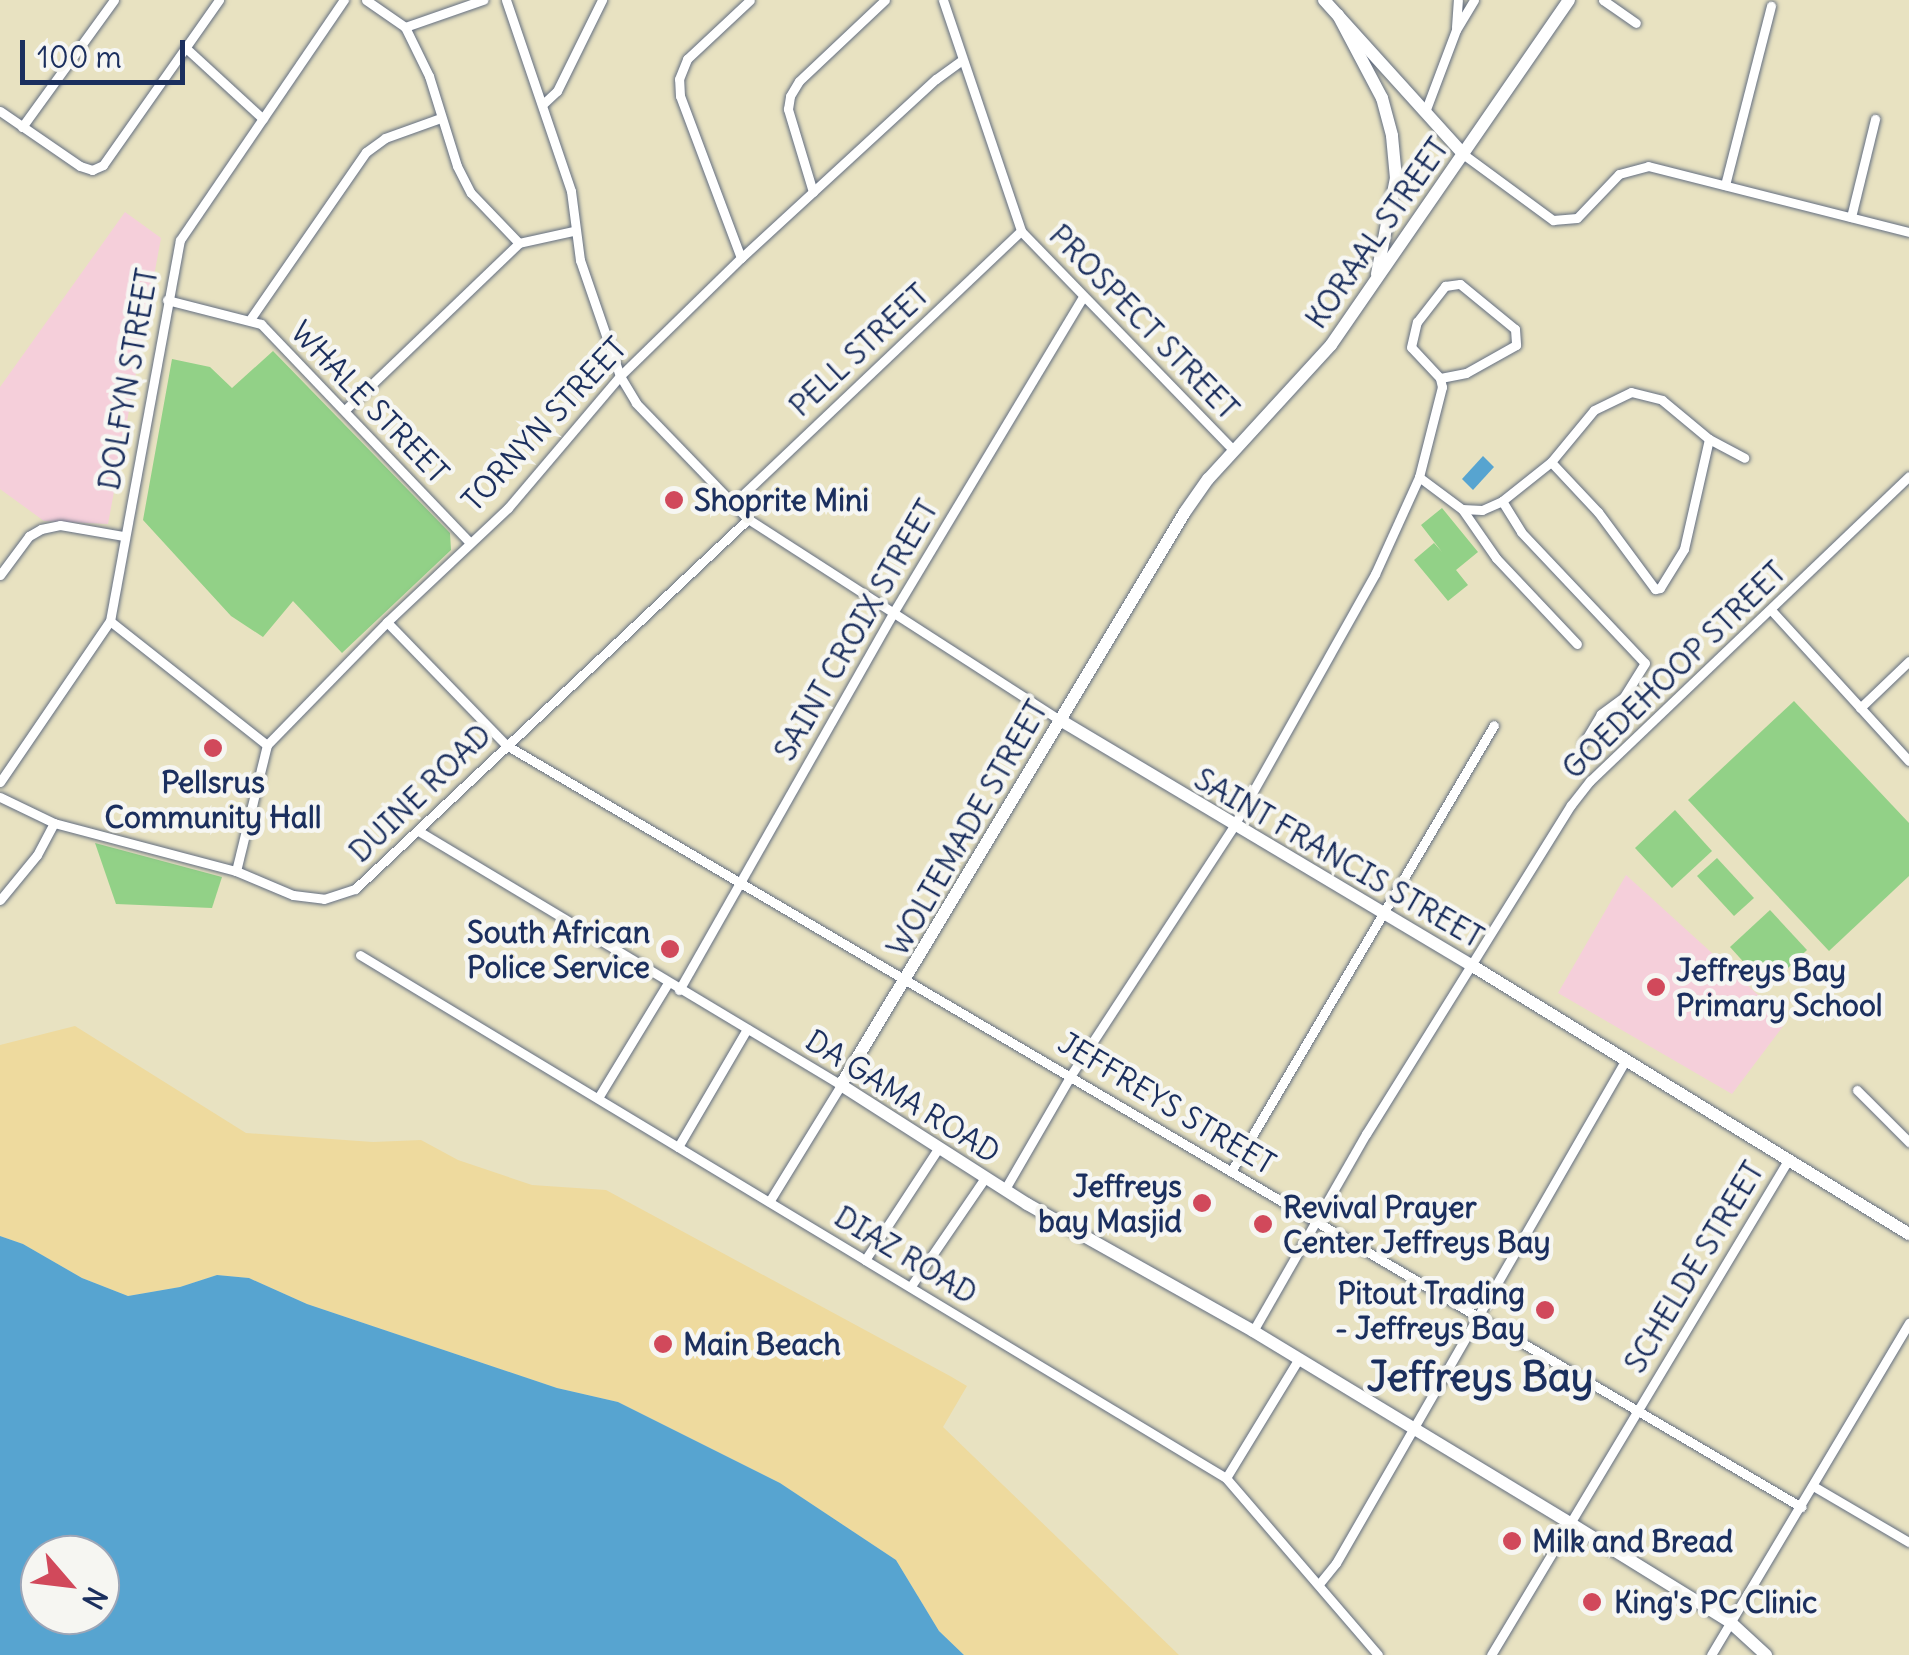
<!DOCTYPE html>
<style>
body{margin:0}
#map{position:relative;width:1909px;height:1655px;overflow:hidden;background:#e8e2c1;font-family:Delius,sans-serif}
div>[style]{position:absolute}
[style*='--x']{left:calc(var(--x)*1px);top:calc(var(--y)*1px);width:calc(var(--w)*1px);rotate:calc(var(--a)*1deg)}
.built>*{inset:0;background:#f5cfda}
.green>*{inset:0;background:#92d187}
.sand>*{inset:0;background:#eeda9e}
.water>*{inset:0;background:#57a4d0}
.roads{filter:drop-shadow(0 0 2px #636e81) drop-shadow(0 0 2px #636e81)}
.street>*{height:9px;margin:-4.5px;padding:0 4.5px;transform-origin:4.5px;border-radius:4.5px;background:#fff}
.secondary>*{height:12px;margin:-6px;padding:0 6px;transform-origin:6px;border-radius:6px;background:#fff}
.dots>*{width:28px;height:28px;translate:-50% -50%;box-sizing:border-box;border:5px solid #f6f6f2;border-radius:50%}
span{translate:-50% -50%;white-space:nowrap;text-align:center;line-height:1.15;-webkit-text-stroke:9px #f6f6f2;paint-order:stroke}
.street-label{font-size:30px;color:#1b2f5e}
.poi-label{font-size:30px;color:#1b2f5e;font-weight:700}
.left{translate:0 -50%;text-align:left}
.right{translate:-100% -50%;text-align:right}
.district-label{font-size:40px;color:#1b2f5e;font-weight:700}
.north{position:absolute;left:20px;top:1535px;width:100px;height:100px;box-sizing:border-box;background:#f6f6f2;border:2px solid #9ea6b7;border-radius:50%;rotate:118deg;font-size:28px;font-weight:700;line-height:40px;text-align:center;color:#1b2f5e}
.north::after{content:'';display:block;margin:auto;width:35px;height:45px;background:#d1495b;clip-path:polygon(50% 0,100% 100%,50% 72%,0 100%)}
.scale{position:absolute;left:20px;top:40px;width:165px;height:45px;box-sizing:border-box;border:5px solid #1b2f5e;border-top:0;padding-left:12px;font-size:30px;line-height:35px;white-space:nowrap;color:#1b2f5e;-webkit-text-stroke:8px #f6f6f2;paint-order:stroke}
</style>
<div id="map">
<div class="built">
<div style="clip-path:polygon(125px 212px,161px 238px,108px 524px,44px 521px,0 489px,0 387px)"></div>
<div style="clip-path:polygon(1626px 875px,1787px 1021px,1732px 1094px,1558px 993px)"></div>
</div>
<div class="green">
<div style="clip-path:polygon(273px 351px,450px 533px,451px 550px,342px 653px,293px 601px,263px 637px,231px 616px,143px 520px,172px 359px,210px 367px,232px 388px)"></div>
<div style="clip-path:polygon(1442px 508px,1478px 552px,1456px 570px,1468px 585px,1448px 601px,1414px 560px,1434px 543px,1442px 552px,1421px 525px)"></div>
<div style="clip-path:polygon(1794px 701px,1909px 823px,1909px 876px,1829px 951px,1688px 800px)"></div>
<div style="clip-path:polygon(1675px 810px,1712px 851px,1672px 888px,1635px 848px)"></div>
<div style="clip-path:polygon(95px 843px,222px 877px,212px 908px,116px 904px)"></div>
<div style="clip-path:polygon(1717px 858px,1754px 898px,1734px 916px,1697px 876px)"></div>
<div style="clip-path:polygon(1770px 910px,1807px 950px,1767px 988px,1730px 947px)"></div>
</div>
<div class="sand">
<div style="clip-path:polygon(75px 1026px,246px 1133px,373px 1142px,421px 1140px,458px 1160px,532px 1185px,606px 1190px,950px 1376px,967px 1386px,943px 1427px,1179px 1655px,964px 1655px,939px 1631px,896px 1560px,780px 1483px,618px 1402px,557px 1388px,307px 1304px,249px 1278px,217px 1275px,180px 1287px,128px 1296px,82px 1278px,23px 1244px,0 1236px,0 1045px)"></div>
</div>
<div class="water">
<div style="clip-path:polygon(1483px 456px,1494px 467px,1473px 490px,1462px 479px)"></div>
<div style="clip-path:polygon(evenodd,0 1236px,23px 1244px,82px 1278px,128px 1296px,180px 1287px,217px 1275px,249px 1278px,307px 1304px,557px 1388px,618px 1402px,780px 1483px,896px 1560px,939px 1631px,964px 1655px,0 1655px,0 1236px,100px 1555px,100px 1615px,40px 1615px,40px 1555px,100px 1555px)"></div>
</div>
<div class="roads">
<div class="street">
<div style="--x:366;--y:0;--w:47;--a:34.7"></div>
<div style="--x:405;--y:27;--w:55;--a:63.9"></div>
<div style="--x:429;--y:76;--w:94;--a:72.7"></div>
<div style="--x:457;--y:166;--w:30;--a:63"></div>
<div style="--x:471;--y:193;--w:69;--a:46.2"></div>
<div style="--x:506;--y:0;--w:202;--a:71.2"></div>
<div style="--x:571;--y:191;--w:70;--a:82.6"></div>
<div style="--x:580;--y:260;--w:123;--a:71"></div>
<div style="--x:620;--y:376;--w:31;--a:59"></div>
<div style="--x:636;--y:403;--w:161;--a:46"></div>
<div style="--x:748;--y:519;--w:371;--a:32.8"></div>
<div style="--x:943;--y:0;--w:244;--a:71.3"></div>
<div style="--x:1021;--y:231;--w:306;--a:45.9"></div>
<div style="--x:1603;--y:0;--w:40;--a:34.9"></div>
<div style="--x:405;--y:27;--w:83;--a:-19.1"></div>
<div style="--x:1456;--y:27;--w:27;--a:-86"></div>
<div style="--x:187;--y:49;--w:103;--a:42.6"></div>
<div style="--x:543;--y:104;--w:19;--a:-43"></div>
<div style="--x:557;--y:91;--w:102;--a:-63.7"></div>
<div style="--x:0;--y:111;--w:97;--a:34.5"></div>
<div style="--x:80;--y:166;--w:13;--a:18"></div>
<div style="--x:92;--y:170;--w:12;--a:-24"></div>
<div style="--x:103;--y:165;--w:202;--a:-54.9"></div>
<div style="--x:1425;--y:112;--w:88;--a:-69.3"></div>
<div style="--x:1456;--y:30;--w:35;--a:-59"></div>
<div style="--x:22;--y:127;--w:157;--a:-54.1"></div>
<div style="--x:1463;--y:154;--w:112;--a:36.3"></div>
<div style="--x:1553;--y:220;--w:24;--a:-5"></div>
<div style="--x:1577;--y:218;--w:61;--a:-46.3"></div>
<div style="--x:1619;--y:174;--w:30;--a:-15"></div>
<div style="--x:1648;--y:166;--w:269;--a:14.2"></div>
<div style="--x:1725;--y:185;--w:185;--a:-75.6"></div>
<div style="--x:813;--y:192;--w:87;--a:-106.8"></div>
<div style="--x:788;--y:109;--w:13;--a:-81"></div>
<div style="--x:790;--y:96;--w:17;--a:-59"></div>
<div style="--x:799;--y:81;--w:118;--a:-43.3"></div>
<div style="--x:1851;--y:217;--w:101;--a:-76.2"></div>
<div style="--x:741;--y:258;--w:173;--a:-110.6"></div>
<div style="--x:680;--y:96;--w:17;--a:-93"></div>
<div style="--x:679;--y:79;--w:22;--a:-68"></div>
<div style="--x:687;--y:59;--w:86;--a:-43.1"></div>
<div style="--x:167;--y:300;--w:97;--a:14.3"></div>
<div style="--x:261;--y:324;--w:301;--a:46.3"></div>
<div style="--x:251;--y:318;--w:202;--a:-55.3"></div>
<div style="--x:366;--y:152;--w:24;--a:-36"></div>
<div style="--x:385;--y:138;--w:59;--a:-19.7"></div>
<div style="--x:345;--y:410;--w:241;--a:-43.8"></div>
<div style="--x:519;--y:243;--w:55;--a:-12.5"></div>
<div style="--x:1551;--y:462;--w:69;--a:46.8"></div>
<div style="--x:1598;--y:512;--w:96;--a:53.5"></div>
<div style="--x:1655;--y:589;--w:5;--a:-11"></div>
<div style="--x:1660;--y:588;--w:46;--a:-58.4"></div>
<div style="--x:1684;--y:549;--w:113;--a:-77.2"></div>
<div style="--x:1419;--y:477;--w:54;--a:36.7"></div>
<div style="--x:1462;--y:509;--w:60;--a:55.2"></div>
<div style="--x:1496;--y:558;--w:118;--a:46.7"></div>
<div style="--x:1502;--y:501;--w:36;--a:58"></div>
<div style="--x:1521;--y:532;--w:180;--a:46.6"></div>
<div style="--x:1645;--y:663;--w:40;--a:122"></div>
<div style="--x:1624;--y:697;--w:29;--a:144"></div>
<div style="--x:1601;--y:714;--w:35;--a:121"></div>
<div style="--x:732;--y:505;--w:398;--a:-43.5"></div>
<div style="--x:1462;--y:509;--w:20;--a:3"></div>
<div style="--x:1482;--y:510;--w:22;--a:-24"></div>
<div style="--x:1502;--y:501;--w:63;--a:-38.5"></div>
<div style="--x:1551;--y:462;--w:67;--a:-50.4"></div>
<div style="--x:1594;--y:410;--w:41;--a:-25.9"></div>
<div style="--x:1631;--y:392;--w:32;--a:14"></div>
<div style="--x:1662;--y:400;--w:61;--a:39.7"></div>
<div style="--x:1709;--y:439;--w:40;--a:28"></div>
<div style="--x:0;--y:575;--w:49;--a:-53.4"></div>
<div style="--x:29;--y:536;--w:14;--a:-30"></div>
<div style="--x:41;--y:529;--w:19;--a:-12"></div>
<div style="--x:60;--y:525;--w:65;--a:9.8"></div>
<div style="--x:1772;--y:611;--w:203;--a:47.6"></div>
<div style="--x:110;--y:621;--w:200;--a:38.3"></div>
<div style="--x:387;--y:622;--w:171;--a:45.9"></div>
<div style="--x:506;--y:745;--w:1503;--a:30.47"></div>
<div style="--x:1860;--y:708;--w:68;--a:-43.8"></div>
<div style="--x:0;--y:782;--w:195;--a:-55.7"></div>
<div style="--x:110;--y:621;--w:387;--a:-79.6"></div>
<div style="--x:180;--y:240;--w:291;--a:-55.7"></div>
<div style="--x:0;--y:797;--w:60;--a:25.7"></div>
<div style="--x:54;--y:823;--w:188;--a:14.8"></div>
<div style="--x:236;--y:871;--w:62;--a:22.8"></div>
<div style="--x:293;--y:895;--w:31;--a:7"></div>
<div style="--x:324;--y:899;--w:33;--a:-18"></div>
<div style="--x:355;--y:889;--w:540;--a:-43.27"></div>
<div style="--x:420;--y:832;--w:491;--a:31"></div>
<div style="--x:841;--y:1085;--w:137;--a:121.6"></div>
<div style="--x:236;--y:871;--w:130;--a:-76.2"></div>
<div style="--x:267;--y:745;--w:172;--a:-45.7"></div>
<div style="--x:387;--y:622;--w:166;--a:-43.3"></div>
<div style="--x:508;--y:508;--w:173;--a:-49.7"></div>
<div style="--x:620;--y:376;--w:169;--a:-44.3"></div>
<div style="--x:741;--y:258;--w:265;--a:-42.6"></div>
<div style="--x:936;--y:79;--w:32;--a:-36"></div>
<div style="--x:0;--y:900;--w:58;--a:-50.6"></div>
<div style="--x:37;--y:855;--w:36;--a:-62"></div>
<div style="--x:360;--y:955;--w:1012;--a:31.13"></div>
<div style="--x:1226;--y:1478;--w:233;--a:49.3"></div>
<div style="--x:679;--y:990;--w:434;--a:-60.4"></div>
<div style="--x:893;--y:613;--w:366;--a:-59"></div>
<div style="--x:1857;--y:1090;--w:74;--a:45"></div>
<div style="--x:598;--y:1098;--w:135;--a:-58.7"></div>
<div style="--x:678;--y:1147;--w:137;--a:-59.7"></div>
<div style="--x:1232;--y:1170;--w:516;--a:-59.51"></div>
<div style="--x:1005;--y:1189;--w:132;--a:-59.9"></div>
<div style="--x:1071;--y:1075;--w:296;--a:-56.8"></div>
<div style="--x:1233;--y:827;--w:290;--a:-60.7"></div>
<div style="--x:1375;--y:574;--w:107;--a:-65.6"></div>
<div style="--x:1419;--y:477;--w:93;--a:-75.7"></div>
<div style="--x:1442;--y:387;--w:9;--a:-103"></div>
<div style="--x:1440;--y:378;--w:42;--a:-133.1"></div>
<div style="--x:1411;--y:347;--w:26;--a:-77"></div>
<div style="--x:1417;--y:322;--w:46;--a:-52.1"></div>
<div style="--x:1445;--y:286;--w:15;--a:-8"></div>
<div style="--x:1460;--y:284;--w:71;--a:39.3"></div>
<div style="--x:1515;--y:329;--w:16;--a:86"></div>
<div style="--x:1516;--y:345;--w:57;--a:150.8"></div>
<div style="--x:1466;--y:373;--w:26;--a:169"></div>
<div style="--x:865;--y:1260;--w:133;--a:-56.7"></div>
<div style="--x:911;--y:1286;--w:131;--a:-55.6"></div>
<div style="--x:1253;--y:1331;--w:227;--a:-60.2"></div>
<div style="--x:1366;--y:1134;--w:388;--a:-58.1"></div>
<div style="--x:1571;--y:805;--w:31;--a:-52"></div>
<div style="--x:1590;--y:781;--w:441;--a:-43.7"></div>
<div style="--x:1226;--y:1478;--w:138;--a:-58.6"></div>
<div style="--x:1813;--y:1486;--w:111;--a:30.3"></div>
<div style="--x:1319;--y:1584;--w:27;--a:-51"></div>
<div style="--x:1336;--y:1563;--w:579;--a:-60.07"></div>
<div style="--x:1491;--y:1655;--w:575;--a:-59.02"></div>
<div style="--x:1711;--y:1655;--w:387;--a:-59.2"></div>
</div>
<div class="secondary">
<div style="--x:1324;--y:0;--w:207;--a:47.9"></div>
<div style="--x:1569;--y:0;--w:419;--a:124.6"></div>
<div style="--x:1331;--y:345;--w:182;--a:132.5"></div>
<div style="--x:1208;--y:479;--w:40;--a:124.9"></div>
<div style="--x:1185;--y:512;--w:668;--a:120.98"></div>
<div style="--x:841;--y:1085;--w:221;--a:32.6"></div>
<div style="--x:1027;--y:1204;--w:259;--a:29.3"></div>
<div style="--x:1253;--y:1331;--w:371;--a:31.2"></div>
<div style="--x:1570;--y:1523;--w:188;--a:31.7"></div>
<div style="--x:1730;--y:1622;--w:49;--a:42.5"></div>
<div style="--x:1338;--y:15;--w:94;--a:62.1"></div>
<div style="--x:1382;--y:98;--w:39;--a:75"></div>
<div style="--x:1392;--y:136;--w:42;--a:84.6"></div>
<div style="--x:1396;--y:178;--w:98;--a:101.2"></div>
<div style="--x:1060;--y:720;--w:478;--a:30.8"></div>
<div style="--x:1471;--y:965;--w:514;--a:31.56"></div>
</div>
</div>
<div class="dots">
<div style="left:674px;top:500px;background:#d1495b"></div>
<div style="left:213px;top:748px;background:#d1495b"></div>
<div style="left:670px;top:949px;background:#d1495b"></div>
<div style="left:1656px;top:987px;background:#d1495b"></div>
<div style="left:1202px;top:1203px;background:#d1495b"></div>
<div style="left:1263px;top:1224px;background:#d1495b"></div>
<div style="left:1545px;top:1310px;background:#d1495b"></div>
<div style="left:663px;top:1344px;background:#d1495b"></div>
<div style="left:1512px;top:1541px;background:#d1495b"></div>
<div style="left:1592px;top:1602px;background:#d1495b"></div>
</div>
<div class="street-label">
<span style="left:1377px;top:233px;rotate:-55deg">KORAAL STREET</span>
<span style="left:1144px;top:322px;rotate:46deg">PROSPECT STREET</span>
<span style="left:859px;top:350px;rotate:-43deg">PELL STREET</span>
<span style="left:128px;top:379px;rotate:-80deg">DOLFYN STREET</span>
<span style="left:370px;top:402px;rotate:46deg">WHALE STREET</span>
<span style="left:544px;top:424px;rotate:-47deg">TORNYN STREET</span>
<span style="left:856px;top:630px;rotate:-60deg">SAINT CROIX STREET</span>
<span style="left:1674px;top:670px;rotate:-44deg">GOEDEHOOP STREET</span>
<span style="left:420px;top:793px;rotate:-44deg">DUINE ROAD</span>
<span style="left:967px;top:828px;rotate:-60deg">WOLTEMADE STREET</span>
<span style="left:1339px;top:858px;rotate:30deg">SAINT FRANCIS STREET</span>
<span style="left:903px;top:1096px;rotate:32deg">DA GAMA ROAD</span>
<span style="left:1167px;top:1103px;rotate:31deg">JEFFREYS STREET</span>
<span style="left:906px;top:1255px;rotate:31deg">DIAZ ROAD</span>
<span style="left:1694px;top:1267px;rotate:-59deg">SCHELDE STREET</span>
</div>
<div class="poi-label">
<span class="left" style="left:694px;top:500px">Shoprite Mini</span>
<span style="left:213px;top:799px">Pellsrus<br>Community Hall</span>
<span class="right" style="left:650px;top:949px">South African<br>Police Service</span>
<span class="left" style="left:1676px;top:987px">Jeffreys Bay<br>Primary School</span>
<span class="right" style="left:1182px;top:1203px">Jeffreys<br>bay Masjid</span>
<span class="left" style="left:1283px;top:1224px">Revival Prayer<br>Center Jeffreys Bay</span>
<span class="right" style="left:1525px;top:1310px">Pitout Trading<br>- Jeffreys Bay</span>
<span class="left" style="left:683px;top:1344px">Main Beach</span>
<span class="left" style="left:1532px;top:1541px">Milk and Bread</span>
<span class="left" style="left:1614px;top:1602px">King's PC Clinic</span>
</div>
<div class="district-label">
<span style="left:1480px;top:1377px">Jeffreys Bay</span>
</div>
<div class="north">N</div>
<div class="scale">100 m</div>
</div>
